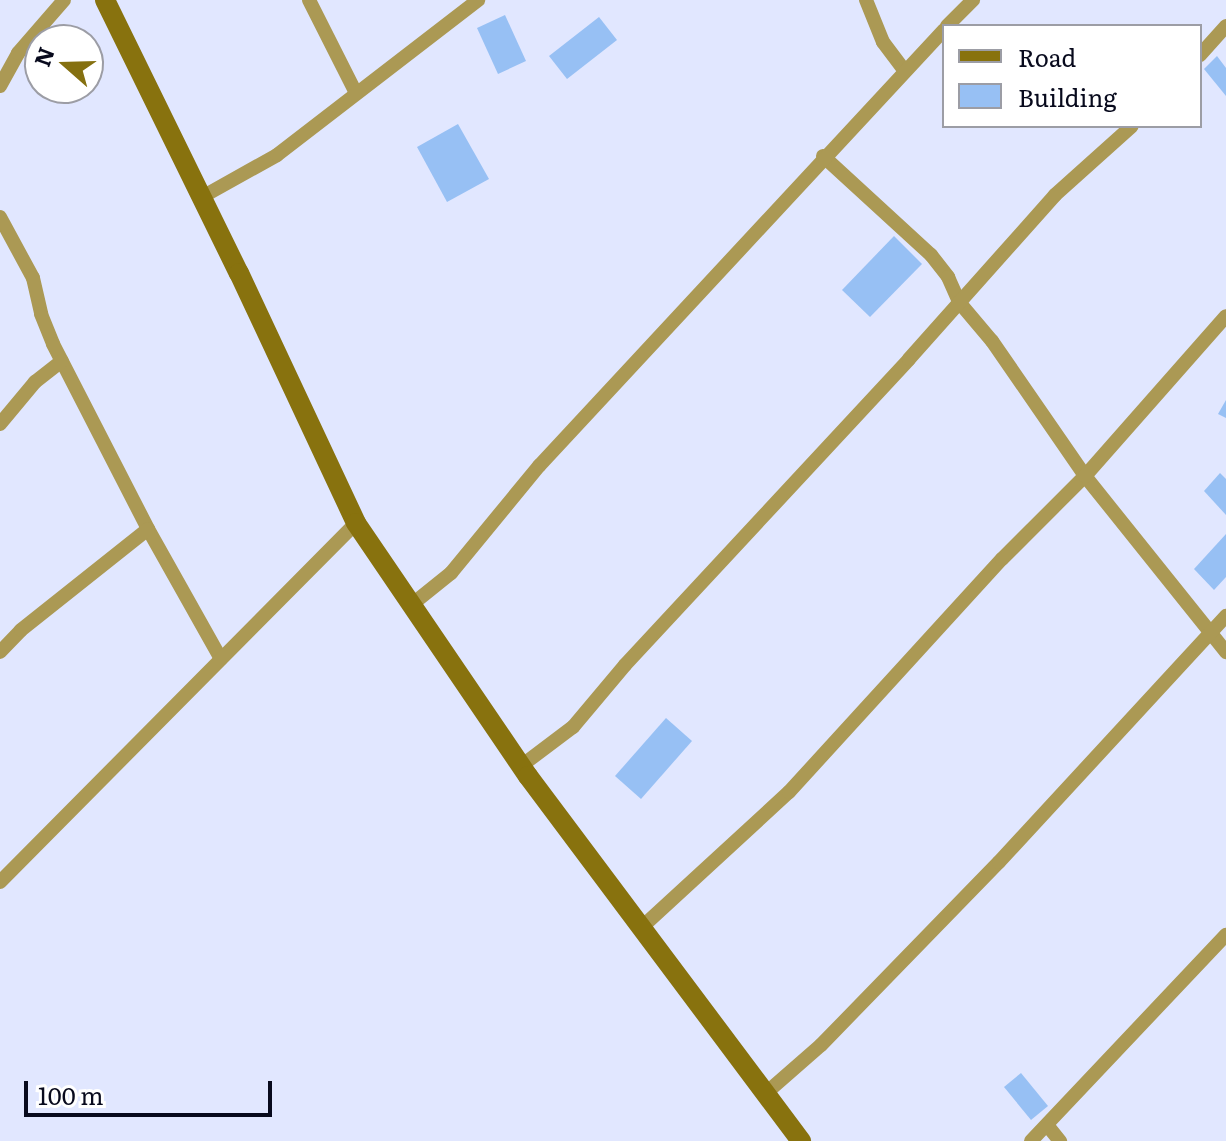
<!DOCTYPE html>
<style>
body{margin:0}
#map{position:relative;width:1226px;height:1141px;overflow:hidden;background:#e1e7ff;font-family:Literata,serif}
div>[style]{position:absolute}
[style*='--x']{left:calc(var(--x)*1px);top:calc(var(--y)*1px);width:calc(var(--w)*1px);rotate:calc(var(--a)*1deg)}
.building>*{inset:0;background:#97c0f4}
.street>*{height:14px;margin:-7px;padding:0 7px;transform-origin:7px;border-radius:7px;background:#ab9954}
.secondary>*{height:20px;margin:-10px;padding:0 10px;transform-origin:10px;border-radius:10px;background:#88720e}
span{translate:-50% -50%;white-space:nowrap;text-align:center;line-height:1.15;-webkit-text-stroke:8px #fff;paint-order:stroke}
.legend{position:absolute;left:942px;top:24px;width:260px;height:104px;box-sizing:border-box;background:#fff;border:2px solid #9c9da5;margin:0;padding:10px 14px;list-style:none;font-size:24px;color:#080a1d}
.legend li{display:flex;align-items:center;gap:16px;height:40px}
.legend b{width:40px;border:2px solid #9c9da5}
.north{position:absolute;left:24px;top:24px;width:80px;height:80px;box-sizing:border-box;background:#fff;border:2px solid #9c9da5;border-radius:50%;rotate:290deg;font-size:22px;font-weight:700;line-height:32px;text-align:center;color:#080a1d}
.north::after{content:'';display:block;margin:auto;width:28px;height:36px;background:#857010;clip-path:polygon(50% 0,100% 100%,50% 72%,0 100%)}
.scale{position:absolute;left:24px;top:1081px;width:248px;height:36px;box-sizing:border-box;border:4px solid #080a1d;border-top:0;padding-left:10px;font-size:24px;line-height:28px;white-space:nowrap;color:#080a1d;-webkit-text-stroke:6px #fff;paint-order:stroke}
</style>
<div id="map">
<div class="building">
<div style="clip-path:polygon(505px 15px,526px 61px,498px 74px,477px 28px)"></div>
<div style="clip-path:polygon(599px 17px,617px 40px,567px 79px,549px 56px)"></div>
<div style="clip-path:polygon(1217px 56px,1226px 68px,1226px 96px,1204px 69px)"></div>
<div style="clip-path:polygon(458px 124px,489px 179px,447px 202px,417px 147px)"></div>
<div style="clip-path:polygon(894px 236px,922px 264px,870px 317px,842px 290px)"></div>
<div style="clip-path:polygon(1226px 400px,1226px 418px,1218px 414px)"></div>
<div style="clip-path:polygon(1220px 473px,1226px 479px,1226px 515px,1204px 491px)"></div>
<div style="clip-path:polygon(1226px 534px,1226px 577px,1214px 590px,1194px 569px)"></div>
<div style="clip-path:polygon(666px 718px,692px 741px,641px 799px,615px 776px)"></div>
<div style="clip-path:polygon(1021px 1073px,1048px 1106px,1031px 1120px,1004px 1087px)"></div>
</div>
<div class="street">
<div style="--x:309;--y:0;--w:104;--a:63.2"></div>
<div style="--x:866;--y:0;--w:45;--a:68"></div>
<div style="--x:883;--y:42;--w:35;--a:53"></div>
<div style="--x:947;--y:26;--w:37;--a:-45"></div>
<div style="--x:1200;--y:55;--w:39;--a:-48"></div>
<div style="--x:0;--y:86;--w:38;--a:-61"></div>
<div style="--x:18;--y:53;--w:70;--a:-49"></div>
<div style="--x:823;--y:156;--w:147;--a:42.5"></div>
<div style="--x:931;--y:255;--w:28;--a:52"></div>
<div style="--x:948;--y:277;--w:27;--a:66"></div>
<div style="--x:959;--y:302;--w:51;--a:49.8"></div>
<div style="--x:992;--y:341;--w:164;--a:55.4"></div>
<div style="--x:1085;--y:476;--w:226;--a:51.3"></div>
<div style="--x:202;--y:197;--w:86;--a:-29.2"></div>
<div style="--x:277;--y:155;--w:254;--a:-37.6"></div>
<div style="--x:0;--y:217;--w:69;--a:61.6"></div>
<div style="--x:33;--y:278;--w:37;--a:77"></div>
<div style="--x:41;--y:314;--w:32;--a:68"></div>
<div style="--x:53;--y:344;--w:208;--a:62.8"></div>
<div style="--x:148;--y:529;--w:149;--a:60.7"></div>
<div style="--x:0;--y:424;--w:55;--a:-50.2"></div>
<div style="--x:35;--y:382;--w:34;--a:-38"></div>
<div style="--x:410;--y:606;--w:53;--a:-38.8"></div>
<div style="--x:451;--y:573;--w:139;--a:-50.6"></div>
<div style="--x:539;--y:466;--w:595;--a:-47.11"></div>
<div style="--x:0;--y:652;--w:30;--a:-46"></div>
<div style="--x:21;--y:630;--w:162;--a:-38.5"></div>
<div style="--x:521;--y:766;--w:65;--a:-36.9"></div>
<div style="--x:573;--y:727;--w:81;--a:-50"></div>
<div style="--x:625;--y:665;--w:417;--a:-47.1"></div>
<div style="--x:909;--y:359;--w:220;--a:-48.3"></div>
<div style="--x:1055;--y:195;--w:103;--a:-41.9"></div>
<div style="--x:0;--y:882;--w:506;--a:-45.24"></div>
<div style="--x:641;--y:928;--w:201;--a:-42.6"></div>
<div style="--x:789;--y:792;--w:316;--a:-47.6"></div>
<div style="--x:1002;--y:559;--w:117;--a:-45"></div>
<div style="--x:1085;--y:476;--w:213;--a:-48.6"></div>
<div style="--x:765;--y:1094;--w:74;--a:-41.2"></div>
<div style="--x:821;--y:1045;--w:255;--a:-45.8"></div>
<div style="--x:999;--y:862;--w:335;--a:-47.3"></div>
<div style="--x:1047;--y:1125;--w:21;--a:51"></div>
<div style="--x:1031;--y:1141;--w:284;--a:-46.6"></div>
</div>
<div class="secondary">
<div style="--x:105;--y:0;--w:304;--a:63.9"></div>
<div style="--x:239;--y:273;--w:276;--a:64.9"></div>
<div style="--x:356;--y:523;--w:306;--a:55.8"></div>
<div style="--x:528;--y:776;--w:456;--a:53.2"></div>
</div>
<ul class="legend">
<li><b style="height:10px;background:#88720e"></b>Road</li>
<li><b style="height:22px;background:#97c0f4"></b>Building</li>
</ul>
<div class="north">N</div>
<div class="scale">100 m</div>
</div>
